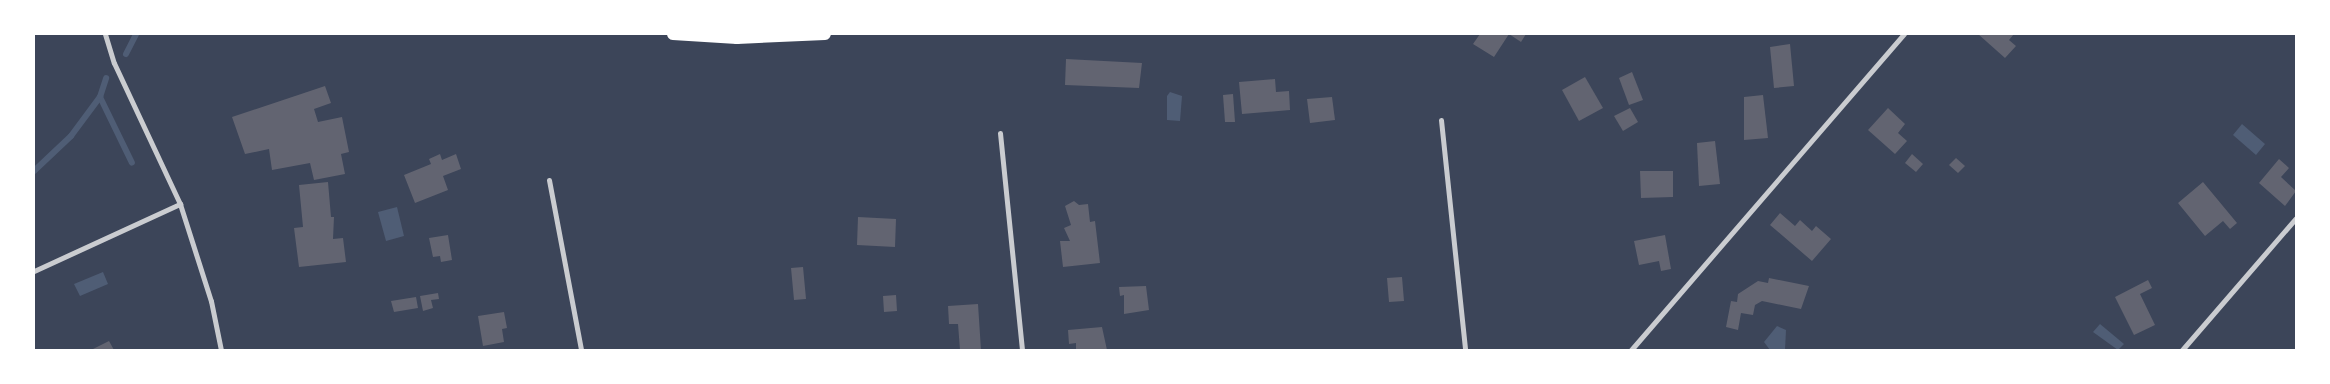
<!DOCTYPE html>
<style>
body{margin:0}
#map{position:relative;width:2330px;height:384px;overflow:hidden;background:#2d3142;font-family:Jost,sans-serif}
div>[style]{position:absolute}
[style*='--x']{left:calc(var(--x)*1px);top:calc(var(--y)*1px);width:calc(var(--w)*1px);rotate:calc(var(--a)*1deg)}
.green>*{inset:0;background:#3c4559}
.water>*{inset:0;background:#4f5d75}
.stream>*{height:6px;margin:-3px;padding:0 3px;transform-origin:3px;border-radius:3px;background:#4f5d75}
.building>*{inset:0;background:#626471}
.minor>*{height:5px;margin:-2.5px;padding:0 2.5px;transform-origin:2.5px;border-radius:2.5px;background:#caccd0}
.primary>*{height:12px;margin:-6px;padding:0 6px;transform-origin:6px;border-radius:6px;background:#fff}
span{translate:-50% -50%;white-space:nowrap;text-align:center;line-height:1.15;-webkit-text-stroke:5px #fff;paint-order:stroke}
.frame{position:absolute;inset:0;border:35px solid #fff;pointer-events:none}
</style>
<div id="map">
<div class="green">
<div style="clip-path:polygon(34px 34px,2296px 34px,2296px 350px,34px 350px)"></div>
</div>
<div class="water">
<div style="clip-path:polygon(1170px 92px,1182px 96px,1180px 121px,1167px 120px,1167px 96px)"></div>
<div style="clip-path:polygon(2242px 124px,2265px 144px,2256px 155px,2233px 135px)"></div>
<div style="clip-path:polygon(397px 207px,404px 236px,386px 241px,378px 212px)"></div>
<div style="clip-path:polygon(103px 272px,108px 284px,80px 296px,74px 284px)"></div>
<div style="clip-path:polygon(2100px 324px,2124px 344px,2118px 350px,2093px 332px)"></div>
<div style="clip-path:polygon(1777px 326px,1786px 330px,1785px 350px,1770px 350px,1764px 342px)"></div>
</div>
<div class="stream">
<div style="--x:126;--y:54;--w:22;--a:-63"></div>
<div style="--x:100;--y:97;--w:73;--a:64.1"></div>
<div style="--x:34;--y:171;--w:51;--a:-43.4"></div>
<div style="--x:71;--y:136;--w:49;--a:-53.4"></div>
<div style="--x:100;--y:97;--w:20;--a:-72"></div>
</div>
<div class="building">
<div style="clip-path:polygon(1480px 34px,1526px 34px,1521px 42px,1509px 34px,1494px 57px,1473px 44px)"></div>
<div style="clip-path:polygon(1978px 34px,2014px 34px,2009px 40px,2016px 46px,2005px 58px)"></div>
<div style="clip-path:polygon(1790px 44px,1794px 86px,1774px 88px,1770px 47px)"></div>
<div style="clip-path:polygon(1066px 59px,1142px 63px,1139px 88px,1065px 85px)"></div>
<div style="clip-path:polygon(1632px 72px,1643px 100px,1629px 105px,1619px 78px)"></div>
<div style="clip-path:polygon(1585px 77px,1603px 108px,1579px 121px,1562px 90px)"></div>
<div style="clip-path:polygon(1275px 79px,1276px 92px,1289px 91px,1290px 110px,1242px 114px,1239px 82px)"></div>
<div style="clip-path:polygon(325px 86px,331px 103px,314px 109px,318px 122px,342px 117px,349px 152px,341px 154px,345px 174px,314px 180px,310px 163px,272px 170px,269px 149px,245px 154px,232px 117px)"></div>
<div style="clip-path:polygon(1233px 94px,1235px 122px,1225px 122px,1223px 95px)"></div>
<div style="clip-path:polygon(1763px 95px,1768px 138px,1744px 140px,1744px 97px)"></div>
<div style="clip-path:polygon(1332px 97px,1335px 120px,1310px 123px,1307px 99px)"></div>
<div style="clip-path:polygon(1630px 108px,1638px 122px,1623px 131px,1614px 116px)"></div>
<div style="clip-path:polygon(1888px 108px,1905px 124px,1898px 133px,1907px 141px,1895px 154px,1868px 130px)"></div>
<div style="clip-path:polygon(1715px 141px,1720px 184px,1699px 186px,1697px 143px)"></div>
<div style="clip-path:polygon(440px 154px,442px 160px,456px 154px,461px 169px,443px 176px,448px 190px,415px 203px,404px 175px,431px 164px,429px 159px)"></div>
<div style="clip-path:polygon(1912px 154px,1923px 164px,1916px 172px,1905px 163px)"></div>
<div style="clip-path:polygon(1956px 158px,1965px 166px,1958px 173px,1949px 165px)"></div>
<div style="clip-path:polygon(2279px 159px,2289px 168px,2281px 177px,2296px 191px,2285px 206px,2259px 183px)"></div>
<div style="clip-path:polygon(1640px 171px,1673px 171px,1673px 197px,1641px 198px)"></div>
<div style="clip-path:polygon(328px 182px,331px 217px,334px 217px,333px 239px,343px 238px,346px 262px,299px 267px,294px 228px,303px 227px,299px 185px)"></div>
<div style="clip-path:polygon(2203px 182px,2237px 223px,2230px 229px,2223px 221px,2205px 236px,2178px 203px)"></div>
<div style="clip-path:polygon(1074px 201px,1079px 205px,1088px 204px,1090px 222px,1095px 221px,1100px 263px,1063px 267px,1060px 241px,1070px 241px,1064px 228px,1071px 225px,1065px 206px)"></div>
<div style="clip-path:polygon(1780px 213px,1795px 226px,1800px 220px,1812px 231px,1816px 226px,1831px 239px,1812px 261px,1770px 225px)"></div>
<div style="clip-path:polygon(858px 217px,896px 219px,895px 247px,857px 245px)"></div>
<div style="clip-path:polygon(448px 235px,452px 260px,441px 262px,440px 256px,433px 257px,429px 238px)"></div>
<div style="clip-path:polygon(1665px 235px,1671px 269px,1661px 271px,1659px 261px,1639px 265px,1634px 241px)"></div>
<div style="clip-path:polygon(803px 267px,806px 299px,794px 300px,791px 268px)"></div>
<div style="clip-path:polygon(1402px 277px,1404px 301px,1389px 302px,1387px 278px)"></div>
<div style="clip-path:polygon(1769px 278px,1809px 286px,1801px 309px,1762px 301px,1755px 305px,1753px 315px,1741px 313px,1738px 330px,1726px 327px,1731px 301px,1737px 302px,1738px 294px,1758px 281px,1768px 283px)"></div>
<div style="clip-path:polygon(2148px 280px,2152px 288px,2140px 294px,2155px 325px,2134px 335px,2115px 297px)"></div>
<div style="clip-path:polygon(1146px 286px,1149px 310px,1124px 314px,1124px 295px,1120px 296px,1119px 287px)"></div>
<div style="clip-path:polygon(438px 293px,439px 299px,431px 300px,433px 308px,423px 311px,420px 296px)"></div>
<div style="clip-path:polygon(896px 295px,897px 311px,884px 312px,883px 296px)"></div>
<div style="clip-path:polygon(416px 297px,418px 308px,394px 312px,391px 301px)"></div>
<div style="clip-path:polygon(978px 304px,981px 350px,960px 350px,958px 324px,949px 324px,948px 306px)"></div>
<div style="clip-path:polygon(504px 312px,507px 328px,502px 329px,504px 342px,483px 346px,478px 316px)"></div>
<div style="clip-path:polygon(1102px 327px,1107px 350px,1076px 350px,1076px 343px,1069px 344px,1068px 330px)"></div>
<div style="clip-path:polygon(109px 341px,114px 350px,91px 350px)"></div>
</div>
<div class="minor">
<div style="--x:105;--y:34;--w:30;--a:73"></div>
<div style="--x:114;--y:63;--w:156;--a:64.9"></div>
<div style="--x:180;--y:204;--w:102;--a:72.3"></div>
<div style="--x:211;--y:301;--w:50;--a:78.5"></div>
<div style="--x:1441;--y:120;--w:231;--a:84"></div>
<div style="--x:1000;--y:133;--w:218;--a:84.2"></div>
<div style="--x:549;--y:180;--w:173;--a:79.3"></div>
<div style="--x:34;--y:271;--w:161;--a:-24.7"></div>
<div style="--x:1631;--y:350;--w:418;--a:-49.2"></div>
<div style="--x:2182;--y:350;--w:174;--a:-49.2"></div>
</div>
<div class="primary">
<div style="--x:673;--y:34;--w:64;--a:3.6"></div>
<div style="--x:737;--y:38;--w:88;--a:-2.6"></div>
</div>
<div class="frame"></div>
</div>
